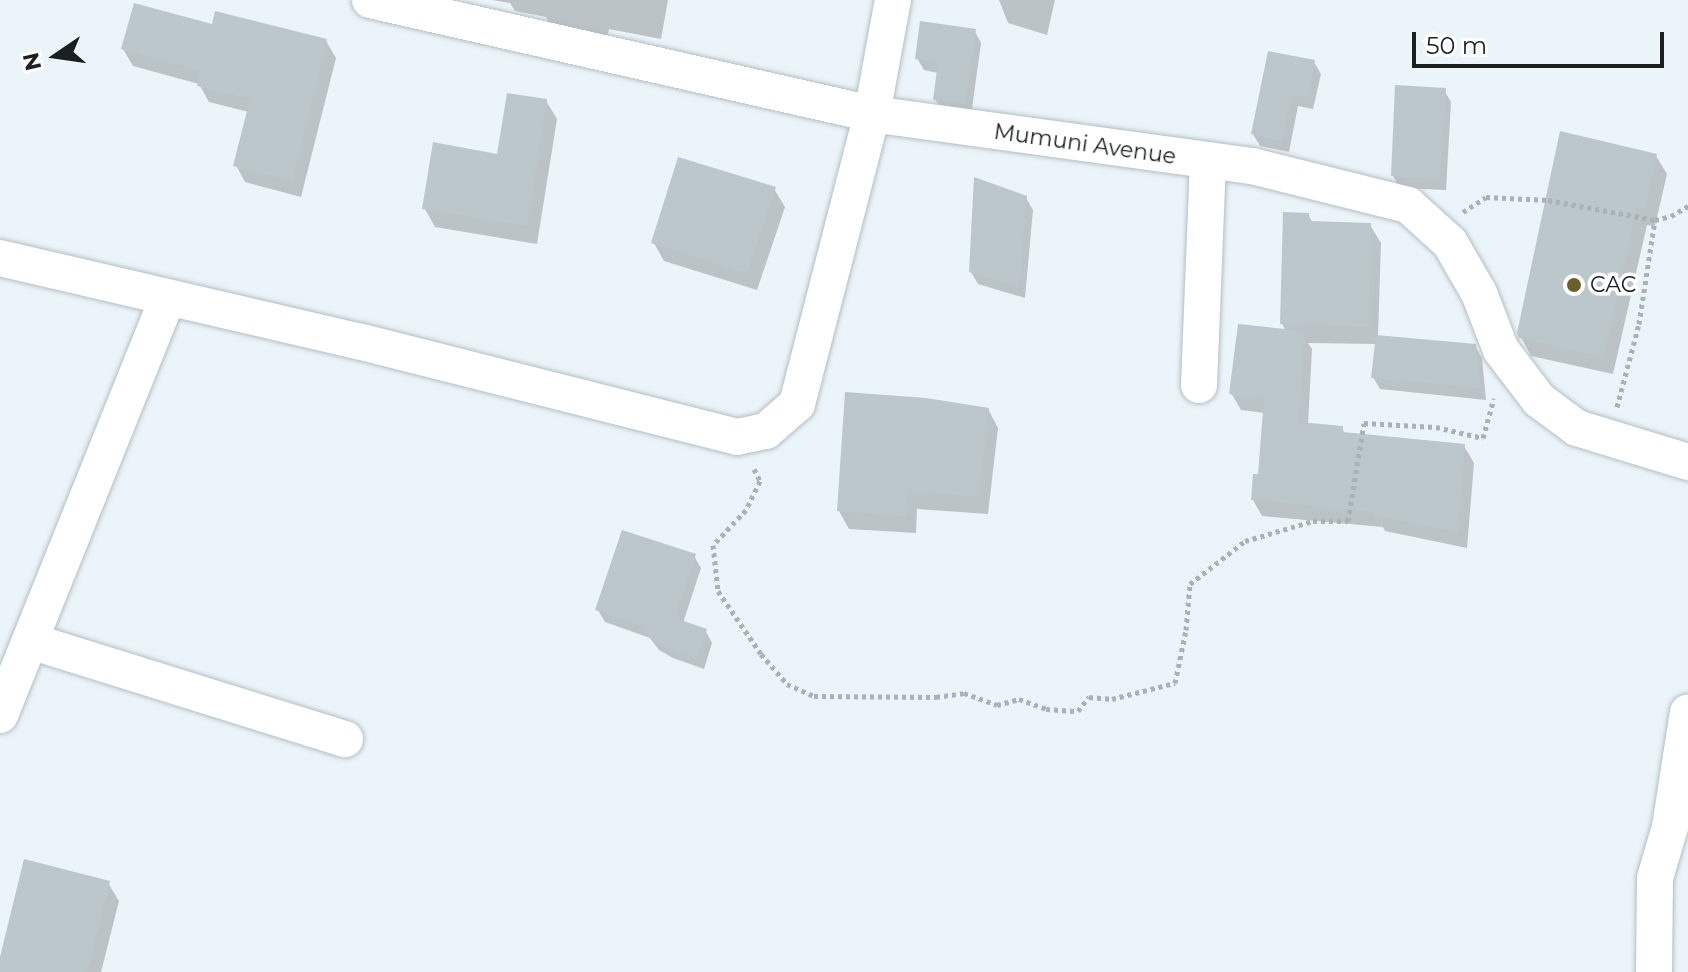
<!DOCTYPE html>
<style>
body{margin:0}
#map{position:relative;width:1688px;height:972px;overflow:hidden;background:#eaf4f9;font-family:Montserrat,sans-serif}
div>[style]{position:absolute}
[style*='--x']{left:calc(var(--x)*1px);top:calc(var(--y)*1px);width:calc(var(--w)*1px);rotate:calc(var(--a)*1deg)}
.shadow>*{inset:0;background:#0003}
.building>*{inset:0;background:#bcc7cb}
.path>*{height:5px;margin-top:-2.5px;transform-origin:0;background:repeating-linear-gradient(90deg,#a9b2b5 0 4px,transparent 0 8px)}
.roads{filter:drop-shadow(0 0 2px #b4bec2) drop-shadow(0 0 2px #b4bec2)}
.minor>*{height:36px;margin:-18px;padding:0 18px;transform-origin:18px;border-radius:18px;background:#fff}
.dots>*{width:22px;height:22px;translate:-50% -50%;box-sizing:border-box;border:4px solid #fff;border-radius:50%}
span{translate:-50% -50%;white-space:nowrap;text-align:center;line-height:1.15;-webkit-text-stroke:7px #fff;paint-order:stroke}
.street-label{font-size:22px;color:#1b1f20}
.poi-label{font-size:22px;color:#1b1f20}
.left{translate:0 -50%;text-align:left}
.north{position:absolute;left:16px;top:16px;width:80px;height:80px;-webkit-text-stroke:6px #fff;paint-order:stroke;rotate:257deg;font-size:22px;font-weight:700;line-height:32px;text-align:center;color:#1b1f20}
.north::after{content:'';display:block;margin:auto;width:28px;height:36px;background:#1b1f20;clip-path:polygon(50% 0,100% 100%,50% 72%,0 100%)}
.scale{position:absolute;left:1412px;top:32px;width:252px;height:36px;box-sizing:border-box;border:4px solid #1b1f20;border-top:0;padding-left:10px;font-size:24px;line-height:28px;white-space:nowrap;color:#1b1f20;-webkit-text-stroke:6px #fff;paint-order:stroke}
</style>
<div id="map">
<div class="shadow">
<div style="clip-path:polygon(492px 0,668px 0,661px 39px,609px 29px,605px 48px,559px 40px,546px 17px,515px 11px,510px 3px)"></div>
<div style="clip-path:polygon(999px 0,1055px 0,1047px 35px,1008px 23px)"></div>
<div style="clip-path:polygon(214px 26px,326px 41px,336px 58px,301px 197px,245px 182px,236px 165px,249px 112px,209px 102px,199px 84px,133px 66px,123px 49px)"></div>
<div style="clip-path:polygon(974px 30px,981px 43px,971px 116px,942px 111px,935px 99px,938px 73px,924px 70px,917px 58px)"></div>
<div style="clip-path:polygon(1314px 62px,1321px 74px,1313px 109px,1298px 106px,1289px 152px,1260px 146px,1253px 134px)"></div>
<div style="clip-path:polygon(1444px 90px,1451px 102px,1446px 190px,1400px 188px,1393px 176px)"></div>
<div style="clip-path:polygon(546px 101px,557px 119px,537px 244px,435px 227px,425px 209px,499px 156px)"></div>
<div style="clip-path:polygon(1656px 156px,1667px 174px,1655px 226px,1647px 225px,1613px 374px,1531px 356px,1521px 337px)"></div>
<div style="clip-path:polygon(774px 189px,785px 207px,757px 290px,664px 261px,654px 243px)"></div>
<div style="clip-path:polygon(1026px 198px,1033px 210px,1025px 298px,978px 284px,971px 272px)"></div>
<div style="clip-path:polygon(1308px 215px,1313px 223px,1370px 225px,1381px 243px,1378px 337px,1475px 346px,1482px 358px,1486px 400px,1380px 389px,1373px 377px,1377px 344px,1308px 343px,1312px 349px,1308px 425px,1342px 428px,1345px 434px,1464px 446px,1474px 463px,1467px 548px,1385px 531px,1383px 527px,1262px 516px,1253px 500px,1259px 477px,1265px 413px,1241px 410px,1231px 393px,1286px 331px,1282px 324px)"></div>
<div style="clip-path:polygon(988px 409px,998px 428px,988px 514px,917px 509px,916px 533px,849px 529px,839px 511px)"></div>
<div style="clip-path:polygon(694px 556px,701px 568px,683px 623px,705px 630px,712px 643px,704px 669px,673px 658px,659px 650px,650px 638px,605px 622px,598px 610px)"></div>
<div style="clip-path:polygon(108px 883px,119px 901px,101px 972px,0 972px,0 965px)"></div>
</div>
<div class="building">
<div style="clip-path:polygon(134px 3px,212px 24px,215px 11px,327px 39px,292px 181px,233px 166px,250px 99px,197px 86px,200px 71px,121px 49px)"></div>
<div style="clip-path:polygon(920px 21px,976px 29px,965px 104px,933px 100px,938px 62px,915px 59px)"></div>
<div style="clip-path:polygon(1268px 51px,1315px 60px,1307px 98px,1292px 94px,1282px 141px,1251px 134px)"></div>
<div style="clip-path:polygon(1395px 85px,1446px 88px,1440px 179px,1391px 176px)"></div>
<div style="clip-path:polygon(507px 93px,547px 99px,527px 226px,422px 209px,433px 142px,497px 154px)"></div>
<div style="clip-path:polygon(1560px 131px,1657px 154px,1645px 209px,1637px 207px,1603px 357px,1519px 338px,1517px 333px)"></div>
<div style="clip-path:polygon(678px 157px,776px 187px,747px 273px,651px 243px)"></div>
<div style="clip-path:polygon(974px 177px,1027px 196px,1019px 287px,969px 272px)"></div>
<div style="clip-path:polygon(1283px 212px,1309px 213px,1309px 221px,1371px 223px,1369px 327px,1280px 324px)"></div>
<div style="clip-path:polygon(1238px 324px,1304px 331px,1299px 422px,1343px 426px,1343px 432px,1465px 444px,1458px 532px,1374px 515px,1374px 512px,1251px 500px,1253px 474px,1258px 474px,1264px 398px,1229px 394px)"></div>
<div style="clip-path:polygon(1376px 335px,1476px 344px,1481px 388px,1371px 378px)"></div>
<div style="clip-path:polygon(845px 392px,926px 398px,989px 408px,978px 497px,908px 491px,906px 516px,837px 511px)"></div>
<div style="clip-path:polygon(622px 530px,696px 554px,675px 618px,707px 629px,697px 658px,664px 646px,650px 638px,641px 626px,595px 610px)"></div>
<div style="clip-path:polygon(24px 859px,110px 881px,87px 972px,0 972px,0 957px)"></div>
</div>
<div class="path">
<div style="--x:1463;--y:212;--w:27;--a:-33"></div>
<div style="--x:1486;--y:197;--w:62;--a:2.8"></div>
<div style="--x:1548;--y:200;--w:109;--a:10.6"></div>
<div style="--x:1655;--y:220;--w:16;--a:-14"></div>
<div style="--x:1671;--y:216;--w:20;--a:-30"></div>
<div style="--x:1617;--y:407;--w:86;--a:-75.2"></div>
<div style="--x:1639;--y:324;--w:105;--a:-81.3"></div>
<div style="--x:754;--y:469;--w:13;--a:63"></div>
<div style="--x:760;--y:481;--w:32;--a:116"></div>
<div style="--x:746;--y:510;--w:48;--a:133.3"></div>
<div style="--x:713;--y:545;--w:46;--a:83.8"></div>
<div style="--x:718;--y:591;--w:76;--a:55.7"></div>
<div style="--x:761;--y:654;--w:40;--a:49"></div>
<div style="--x:787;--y:684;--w:30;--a:24"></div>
<div style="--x:814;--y:696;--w:122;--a:0.5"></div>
<div style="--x:936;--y:697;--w:28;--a:-8"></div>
<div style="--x:964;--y:693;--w:35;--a:20"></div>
<div style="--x:997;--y:705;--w:23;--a:-15"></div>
<div style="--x:1019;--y:699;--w:29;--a:20"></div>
<div style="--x:1046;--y:709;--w:32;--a:4"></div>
<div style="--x:1078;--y:711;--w:18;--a:-52"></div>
<div style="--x:1089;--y:697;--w:23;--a:5"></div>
<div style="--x:1112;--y:699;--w:65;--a:-14.3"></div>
<div style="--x:1175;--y:683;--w:54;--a:-78.3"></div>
<div style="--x:1186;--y:630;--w:46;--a:-85"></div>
<div style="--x:1190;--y:584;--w:70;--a:-38"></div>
<div style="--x:1245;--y:541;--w:71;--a:-16.4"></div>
<div style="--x:1313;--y:521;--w:35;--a:0"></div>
<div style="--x:1348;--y:521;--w:99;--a:-80.7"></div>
<div style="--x:1364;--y:423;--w:72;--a:3.2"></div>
<div style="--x:1436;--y:427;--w:48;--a:13.2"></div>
<div style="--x:1483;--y:438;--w:41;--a:-74.6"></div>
</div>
<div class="roads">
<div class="minor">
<div style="--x:370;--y:0;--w:515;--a:12.79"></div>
<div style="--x:872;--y:114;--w:384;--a:7.8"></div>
<div style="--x:1252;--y:166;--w:161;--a:14"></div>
<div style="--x:1408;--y:205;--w:57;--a:42.1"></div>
<div style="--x:1450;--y:243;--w:58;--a:59.9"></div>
<div style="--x:1479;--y:293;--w:61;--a:68.9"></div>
<div style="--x:1501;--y:350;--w:63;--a:52.8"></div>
<div style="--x:1539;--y:400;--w:47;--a:36.4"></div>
<div style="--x:1577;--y:428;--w:116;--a:17"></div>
<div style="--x:0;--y:258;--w:367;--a:13.1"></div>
<div style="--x:358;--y:341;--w:391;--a:14.2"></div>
<div style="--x:737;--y:437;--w:30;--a:-12"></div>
<div style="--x:766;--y:431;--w:41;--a:-41.1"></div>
<div style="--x:797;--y:404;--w:300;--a:-75.5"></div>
<div style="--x:872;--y:114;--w:116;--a:-79.6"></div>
<div style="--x:1199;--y:385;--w:225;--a:-87.7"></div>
<div style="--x:30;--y:641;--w:330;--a:17.3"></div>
<div style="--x:0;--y:715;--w:448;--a:-68.1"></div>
<div style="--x:1654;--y:972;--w:94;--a:-89.4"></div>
<div style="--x:1655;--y:878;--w:53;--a:-73.6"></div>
<div style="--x:1670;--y:827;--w:116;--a:-81.1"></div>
</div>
</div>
<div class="dots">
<div style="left:1574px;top:285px;background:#6c5e2b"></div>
</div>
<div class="street-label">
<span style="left:1085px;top:144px;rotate:8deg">Mumuni Avenue</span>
</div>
<div class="poi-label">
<span class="left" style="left:1590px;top:285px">CAC</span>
</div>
<div class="north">N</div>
<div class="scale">50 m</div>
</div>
